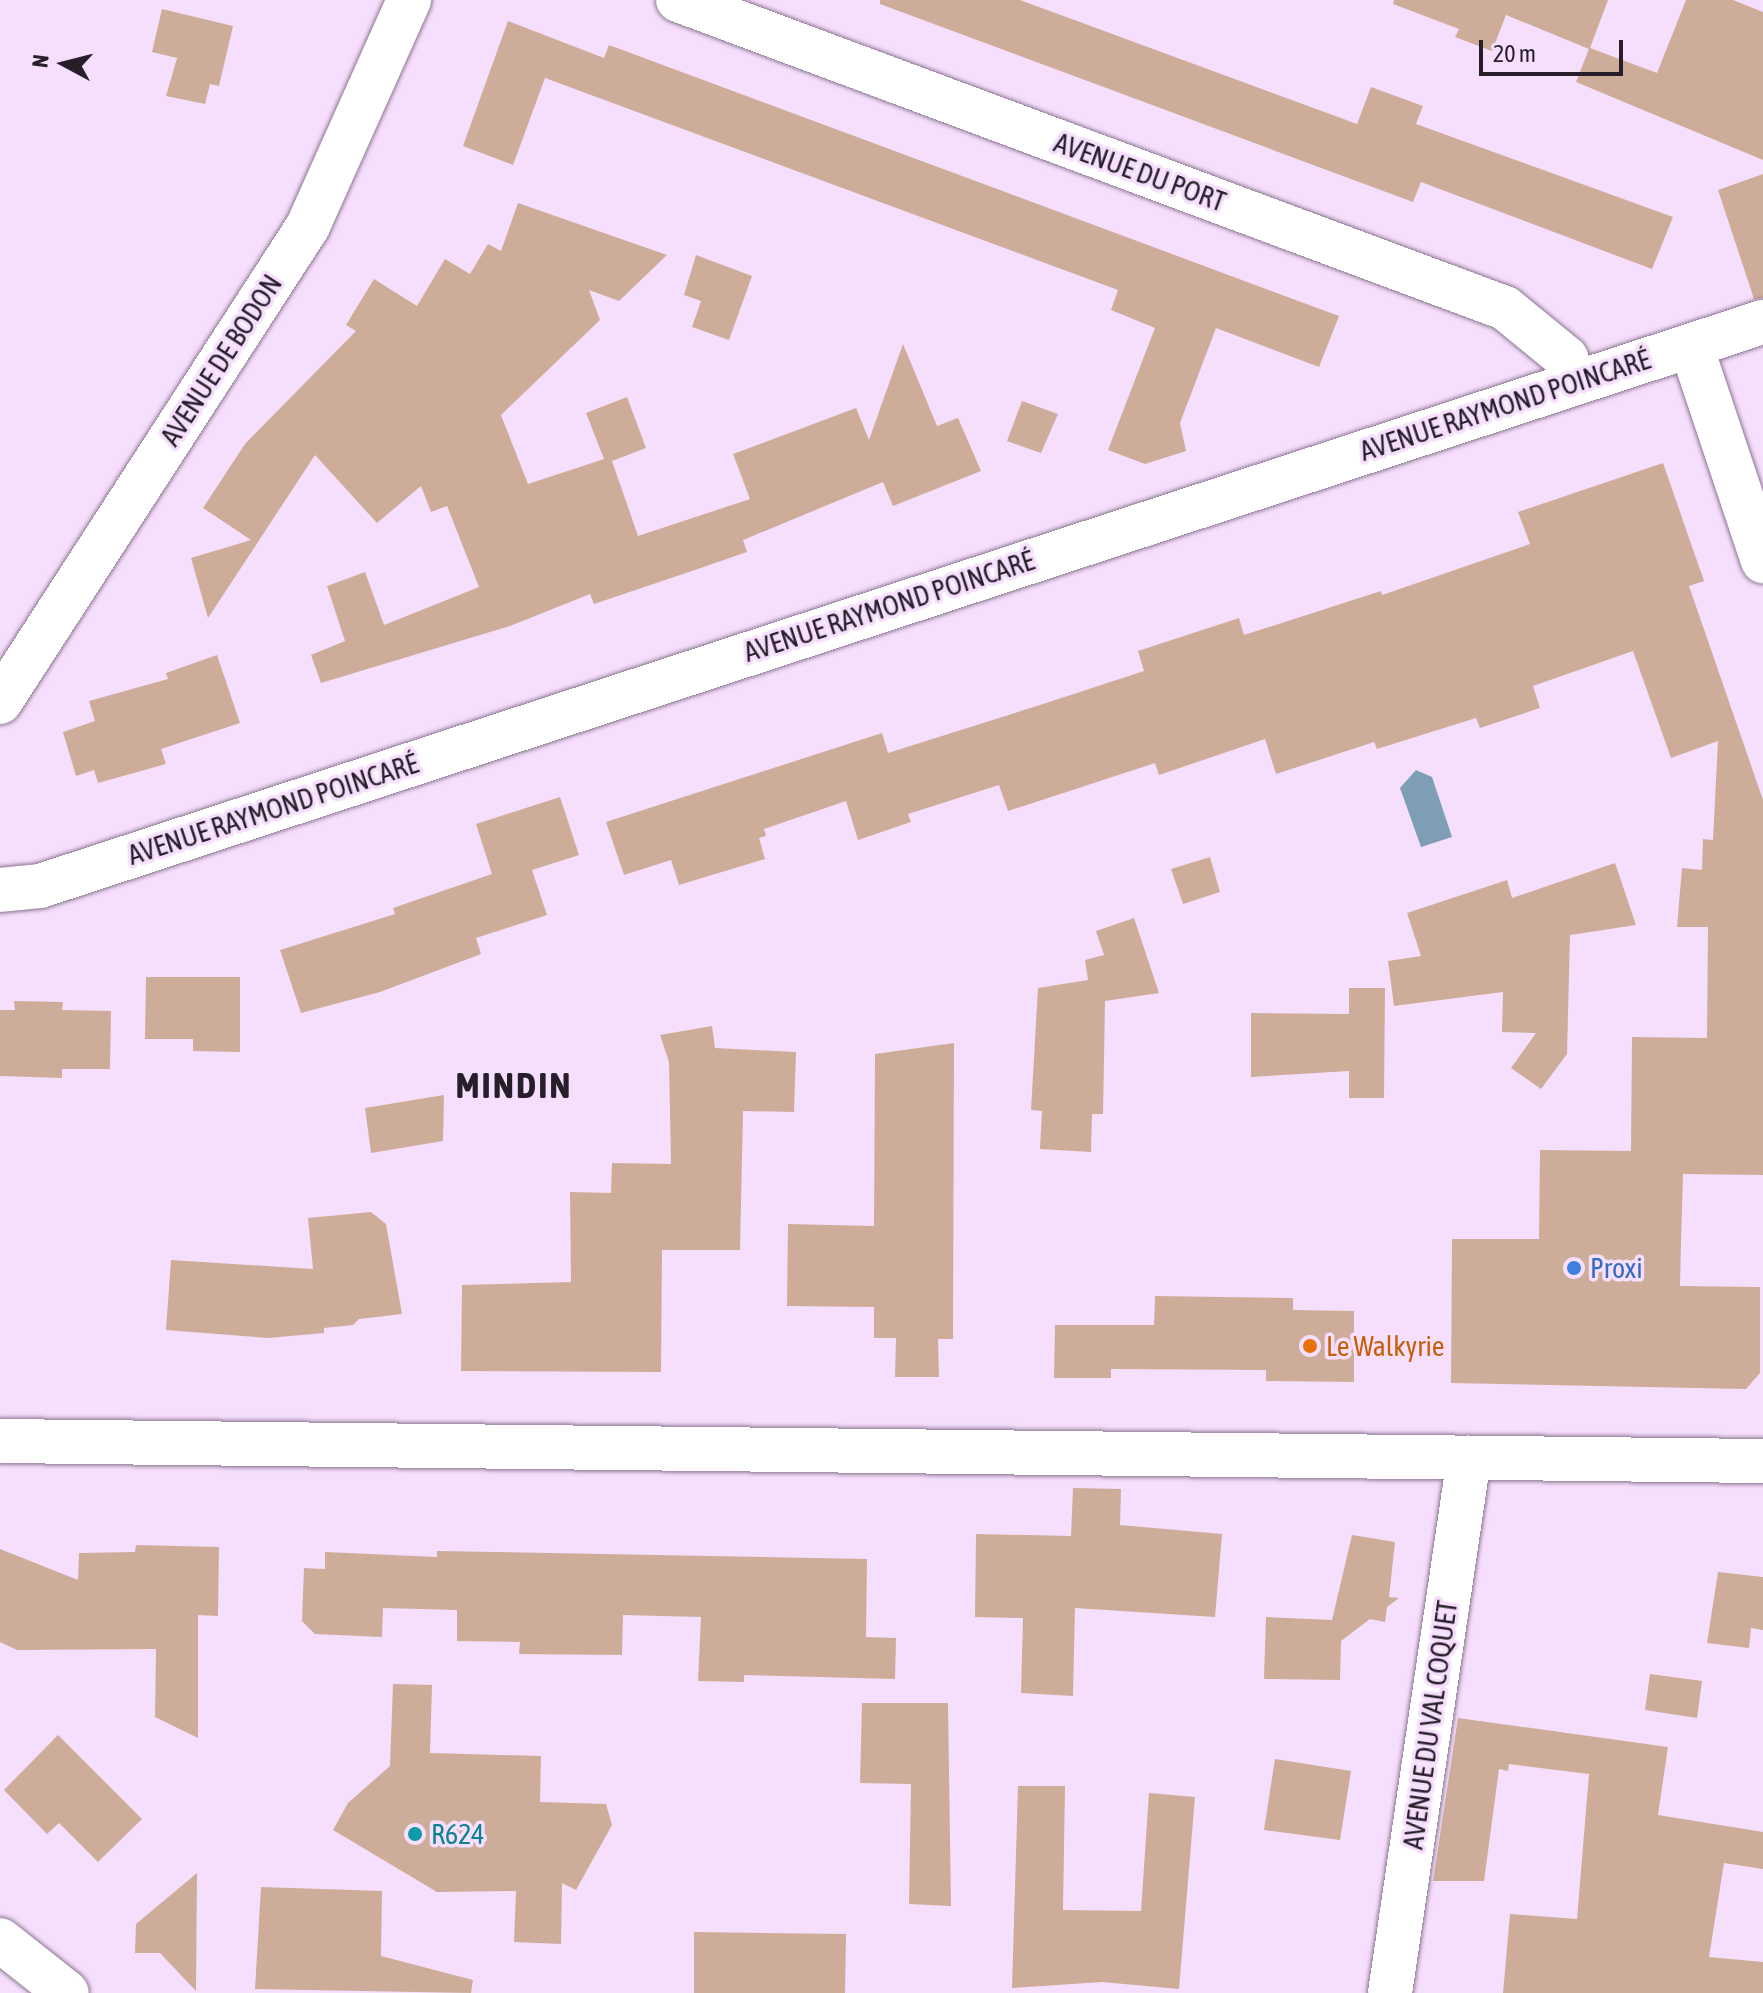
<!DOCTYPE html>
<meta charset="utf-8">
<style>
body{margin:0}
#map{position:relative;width:1763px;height:1993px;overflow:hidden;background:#f6dffc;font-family:"Asap Condensed",sans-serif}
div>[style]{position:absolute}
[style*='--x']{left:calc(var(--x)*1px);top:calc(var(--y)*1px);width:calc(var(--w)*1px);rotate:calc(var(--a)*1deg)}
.water>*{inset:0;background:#7d9eb4}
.building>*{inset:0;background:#cdad9a}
.roads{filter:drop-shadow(0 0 2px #8b7690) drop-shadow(0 0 2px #8b7690)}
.minor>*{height:44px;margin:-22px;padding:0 22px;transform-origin:22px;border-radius:22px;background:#fff}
.tertiary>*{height:44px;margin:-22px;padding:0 22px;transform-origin:22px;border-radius:22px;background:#fff}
.dots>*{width:22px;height:22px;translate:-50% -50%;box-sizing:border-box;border:4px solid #f6dffc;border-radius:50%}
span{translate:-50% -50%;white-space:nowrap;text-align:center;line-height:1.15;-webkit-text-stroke:7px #f6dffc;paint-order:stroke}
.street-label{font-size:28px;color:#271e29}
.shop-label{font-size:28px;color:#366cbe}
.left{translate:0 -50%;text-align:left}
.food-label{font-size:28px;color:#c56008}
.culture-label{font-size:28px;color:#0d838f}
.district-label{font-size:36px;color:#271e29;font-weight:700;letter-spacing:2px}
.north{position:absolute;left:24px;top:24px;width:80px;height:80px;-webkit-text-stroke:6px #f6dffc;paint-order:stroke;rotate:277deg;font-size:22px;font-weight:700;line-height:32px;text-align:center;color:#271e29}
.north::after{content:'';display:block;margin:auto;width:28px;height:36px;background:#271e29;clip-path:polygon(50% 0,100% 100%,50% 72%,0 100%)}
.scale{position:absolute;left:1479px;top:40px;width:144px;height:36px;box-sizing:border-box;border:4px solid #271e29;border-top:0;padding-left:10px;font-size:24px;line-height:28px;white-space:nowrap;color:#271e29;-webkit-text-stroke:6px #f6dffc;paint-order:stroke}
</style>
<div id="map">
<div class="water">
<div style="clip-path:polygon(1416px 770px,1432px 777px,1452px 837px,1421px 847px,1400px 788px)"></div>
</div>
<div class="building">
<div style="clip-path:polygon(880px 0,1020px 0,1357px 124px,1371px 87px,1423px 106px,1416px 124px,1673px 217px,1652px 269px,1421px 182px,1413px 202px,880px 4px)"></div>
<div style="clip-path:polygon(1394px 0,1608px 0,1590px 48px,1657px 73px,1686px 0,1733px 0,1763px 12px,1763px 160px,1576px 82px,1589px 49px,1506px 15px,1492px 51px,1455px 37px,1459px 29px,1393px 4px)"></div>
<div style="clip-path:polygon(162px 9px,233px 26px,219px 86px,210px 84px,205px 104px,166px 96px,177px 58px,152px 52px)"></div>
<div style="clip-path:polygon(508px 21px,604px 58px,609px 45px,1339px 316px,1319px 367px,1216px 328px,1180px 423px,1186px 451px,1145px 464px,1108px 450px,1155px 328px,1111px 310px,1118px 290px,545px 78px,513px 165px,463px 146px)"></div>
<div style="clip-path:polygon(1763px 174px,1763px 298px,1754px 299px,1718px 190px)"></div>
<div style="clip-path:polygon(518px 203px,667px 255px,619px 301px,589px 290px,600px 320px,501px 415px,528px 484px,604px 459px,586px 413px,627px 397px,646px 448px,612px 461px,638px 536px,750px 499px,733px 454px,856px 408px,869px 440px,903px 344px,937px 426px,958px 418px,981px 471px,893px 506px,883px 482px,743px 540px,747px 552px,692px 571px,594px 604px,590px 594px,510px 626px,321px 683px,311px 655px,345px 641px,327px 586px,365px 572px,384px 625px,479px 587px,447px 506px,431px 512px,421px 486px,377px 523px,315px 455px,208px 618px,191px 558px,251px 540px,203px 508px,245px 444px,356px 331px,346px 325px,374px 279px,417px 306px,445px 259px,470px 274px,488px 244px,501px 251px)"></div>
<div style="clip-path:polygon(696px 255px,752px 276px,729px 340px,692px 327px,701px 301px,684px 295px)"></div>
<div style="clip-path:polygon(1022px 401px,1058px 414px,1041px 453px,1007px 441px)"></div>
<div style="clip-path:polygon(1663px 463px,1704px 581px,1689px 586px,1763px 800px,1763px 1175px,1683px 1174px,1681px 1242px,1680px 1286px,1760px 1287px,1760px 1373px,1746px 1389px,1451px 1383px,1452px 1239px,1539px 1239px,1540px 1150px,1631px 1151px,1632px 1037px,1707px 1038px,1708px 927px,1677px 927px,1682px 868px,1702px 870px,1703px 839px,1713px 840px,1718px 741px,1671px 758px,1633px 651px,1533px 686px,1540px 708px,1480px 728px,1476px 718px,1377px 749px,1374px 742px,1276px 774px,1265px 739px,1159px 775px,1155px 763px,1008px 811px,999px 785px,908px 814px,911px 822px,858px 840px,846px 801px,764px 829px,766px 836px,759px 838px,765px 859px,679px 885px,671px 860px,624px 875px,606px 822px,882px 733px,888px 753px,1040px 705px,1144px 671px,1138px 651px,1239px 618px,1244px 635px,1381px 591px,1382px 595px,1530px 544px,1518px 512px)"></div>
<div style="clip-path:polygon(217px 655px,240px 723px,161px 749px,166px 764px,98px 783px,94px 770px,76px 776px,63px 732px,95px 721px,89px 701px,168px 679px,166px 673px)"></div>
<div style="clip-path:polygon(560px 797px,579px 855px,532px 870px,547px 915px,476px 938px,481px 954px,380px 992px,301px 1013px,280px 950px,395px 914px,393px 908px,492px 874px,476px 824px)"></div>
<div style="clip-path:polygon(1210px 857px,1220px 892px,1183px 904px,1171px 869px)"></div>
<div style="clip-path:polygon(1615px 863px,1636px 925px,1570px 935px,1567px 1054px,1541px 1089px,1511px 1068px,1536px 1033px,1502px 1032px,1503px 992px,1394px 1006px,1388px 961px,1421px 956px,1407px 913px,1507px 880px,1512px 898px)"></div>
<div style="clip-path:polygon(1134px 918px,1159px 993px,1105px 1001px,1103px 1114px,1092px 1114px,1091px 1152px,1040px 1149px,1042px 1111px,1031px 1110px,1038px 988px,1088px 980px,1085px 960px,1104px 955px,1096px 931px)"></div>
<div style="clip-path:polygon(146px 977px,240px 977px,240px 1052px,193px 1051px,193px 1039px,145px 1039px)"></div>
<div style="clip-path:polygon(1349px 988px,1385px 988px,1384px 1098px,1349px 1098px,1349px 1071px,1251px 1077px,1251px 1013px,1349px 1014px)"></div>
<div style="clip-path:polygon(14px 1001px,63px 1002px,62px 1010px,111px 1011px,110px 1069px,62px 1069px,62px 1078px,0 1076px,0 1010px,15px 1010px)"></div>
<div style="clip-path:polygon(712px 1026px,715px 1048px,796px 1052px,794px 1112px,743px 1111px,740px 1250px,662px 1250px,661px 1372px,461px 1371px,462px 1285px,571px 1282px,570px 1192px,611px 1193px,612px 1163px,671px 1164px,669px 1062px,660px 1035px)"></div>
<div style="clip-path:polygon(954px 1043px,953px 1339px,938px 1339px,939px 1377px,895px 1377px,896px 1338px,874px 1338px,874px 1307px,787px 1306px,788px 1224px,874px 1226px,875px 1054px)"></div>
<div style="clip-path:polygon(444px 1095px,443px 1141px,371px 1153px,365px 1108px)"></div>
<div style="clip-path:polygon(371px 1212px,386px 1224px,402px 1314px,359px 1319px,353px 1325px,324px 1328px,324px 1333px,268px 1338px,166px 1330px,171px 1260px,313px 1269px,308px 1218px)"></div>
<div style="clip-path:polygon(1155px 1296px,1293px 1298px,1293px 1310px,1354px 1311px,1354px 1382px,1266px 1381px,1266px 1370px,1111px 1369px,1111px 1378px,1054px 1378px,1055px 1325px,1154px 1325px)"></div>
<div style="clip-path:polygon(1073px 1488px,1121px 1489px,1120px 1525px,1222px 1534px,1215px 1617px,1075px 1608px,1073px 1696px,1021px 1693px,1023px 1618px,975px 1617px,976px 1534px,1071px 1536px)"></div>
<div style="clip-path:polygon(1352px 1535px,1395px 1542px,1389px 1597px,1399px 1598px,1387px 1607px,1385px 1622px,1370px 1619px,1341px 1641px,1340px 1680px,1264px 1679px,1266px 1617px,1332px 1620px)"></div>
<div style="clip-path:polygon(136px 1545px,219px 1547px,218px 1616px,198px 1615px,198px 1738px,155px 1717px,156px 1649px,17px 1650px,0 1642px,0 1549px,78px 1580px,79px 1553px,135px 1552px)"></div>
<div style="clip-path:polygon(437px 1551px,867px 1559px,866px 1637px,896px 1638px,895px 1679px,744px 1675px,744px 1682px,698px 1681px,701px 1617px,623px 1615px,622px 1655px,519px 1654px,520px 1642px,457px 1641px,457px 1610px,383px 1608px,382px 1637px,315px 1634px,302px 1621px,304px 1568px,325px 1569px,325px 1552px,437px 1557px)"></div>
<div style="clip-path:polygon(1718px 1572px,1763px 1577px,1763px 1630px,1751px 1628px,1749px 1648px,1707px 1643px)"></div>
<div style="clip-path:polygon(1650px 1674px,1702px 1681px,1697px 1718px,1645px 1710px)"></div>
<div style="clip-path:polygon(393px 1684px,432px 1685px,430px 1753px,541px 1756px,540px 1802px,606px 1804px,612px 1825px,576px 1890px,562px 1883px,561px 1944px,514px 1942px,516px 1891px,437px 1892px,333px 1830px,348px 1803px,390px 1766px)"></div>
<div style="clip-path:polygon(862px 1703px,948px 1703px,951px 1906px,909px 1904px,911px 1784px,860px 1783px)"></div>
<div style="clip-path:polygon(1458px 1718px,1668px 1747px,1658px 1815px,1763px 1832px,1763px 1869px,1724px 1863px,1709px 1957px,1763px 1962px,1763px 1993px,1503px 1993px,1510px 1914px,1577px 1919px,1589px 1774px,1509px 1764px,1508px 1771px,1499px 1769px,1484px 1881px,1433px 1881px)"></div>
<div style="clip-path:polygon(58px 1735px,142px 1819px,98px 1862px,59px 1823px,47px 1834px,4px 1790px)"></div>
<div style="clip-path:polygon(1275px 1759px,1351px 1771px,1340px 1840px,1264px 1830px)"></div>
<div style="clip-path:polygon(1018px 1786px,1065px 1786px,1063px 1910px,1141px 1911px,1149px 1793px,1195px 1797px,1179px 1989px,1102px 1982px,1012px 1988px)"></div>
<div style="clip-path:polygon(197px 1873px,196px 1991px,160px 1953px,135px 1953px,136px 1924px)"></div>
<div style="clip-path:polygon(261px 1887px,382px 1891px,381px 1956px,473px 1980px,471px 1993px,255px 1989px)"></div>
<div style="clip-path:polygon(694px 1932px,846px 1934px,845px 1993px,694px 1993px)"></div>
</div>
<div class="roads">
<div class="minor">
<div style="--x:678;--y:0;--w:882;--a:20.43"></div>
<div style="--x:1505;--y:308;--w:79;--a:39.3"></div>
<div style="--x:1566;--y:358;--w:24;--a:71"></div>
<div style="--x:1691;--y:346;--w:227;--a:71.5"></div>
<div style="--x:0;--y:702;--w:567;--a:-57.09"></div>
<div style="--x:308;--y:226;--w:248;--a:-65.9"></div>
<div style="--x:0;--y:1940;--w:85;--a:38.3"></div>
<div style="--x:1390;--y:1993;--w:541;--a:-81.6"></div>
</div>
<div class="tertiary">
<div style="--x:0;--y:890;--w:40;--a:-5.7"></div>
<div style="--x:40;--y:886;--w:1813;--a:-18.13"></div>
<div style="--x:0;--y:1441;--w:1763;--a:0.65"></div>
</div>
</div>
<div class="dots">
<div style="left:1574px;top:1268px;background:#3f7fe0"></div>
<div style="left:1310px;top:1346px;background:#e8710a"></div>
<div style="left:415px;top:1834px;background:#0f9aa8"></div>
</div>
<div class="street-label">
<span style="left:1140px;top:172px;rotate:20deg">AVENUE DU PORT</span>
<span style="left:221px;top:360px;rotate:-57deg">AVENUE DE BODON</span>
<span style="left:1505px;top:405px;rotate:-18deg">AVENUE RAYMOND POINCARÉ</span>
<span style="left:889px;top:606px;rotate:-18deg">AVENUE RAYMOND POINCARÉ</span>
<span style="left:273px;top:809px;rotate:-18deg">AVENUE RAYMOND POINCARÉ</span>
<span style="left:1430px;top:1725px;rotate:-82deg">AVENUE DU VAL COQUET</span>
</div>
<div class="shop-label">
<span class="left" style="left:1590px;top:1268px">Proxi</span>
</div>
<div class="food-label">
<span class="left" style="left:1326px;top:1346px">Le Walkyrie</span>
</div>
<div class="culture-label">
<span class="left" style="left:431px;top:1834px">R624</span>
</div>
<div class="district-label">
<span style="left:514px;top:1086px">MINDIN</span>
</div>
<div class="north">N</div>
<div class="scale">20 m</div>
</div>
